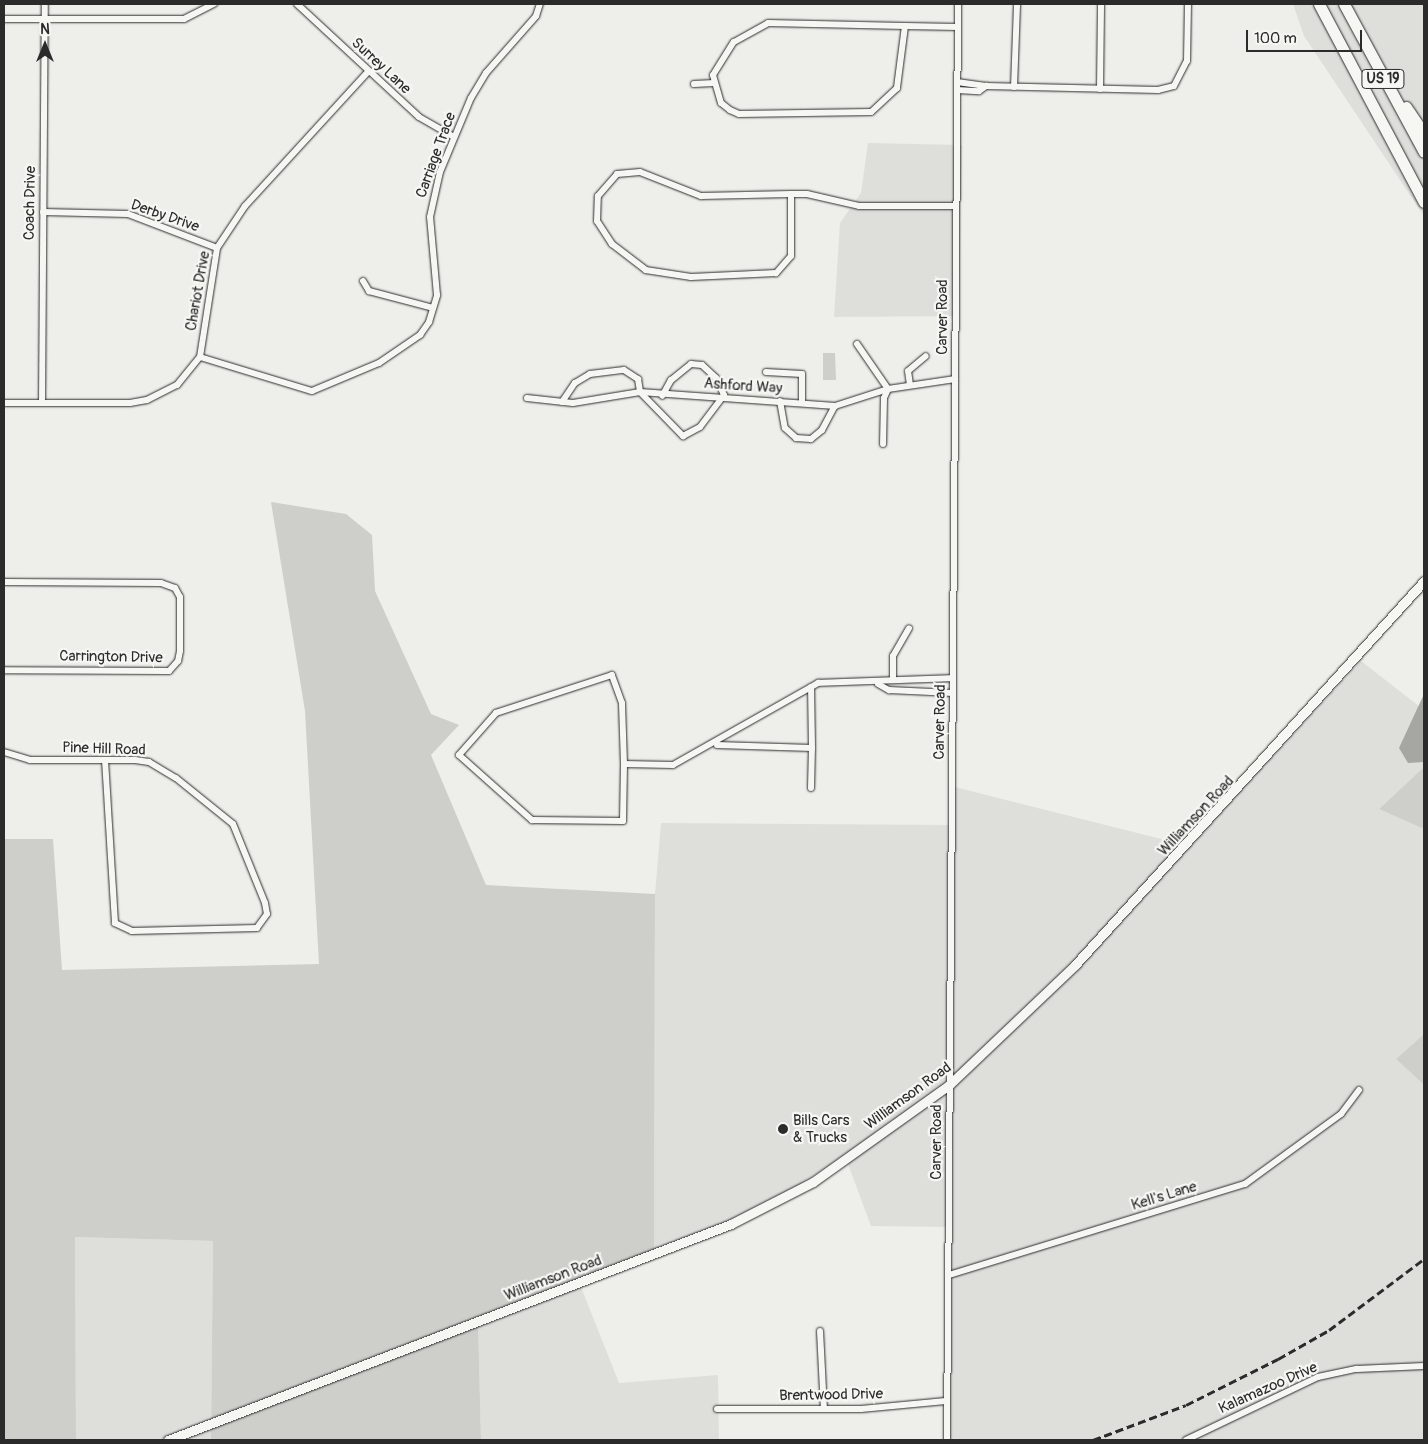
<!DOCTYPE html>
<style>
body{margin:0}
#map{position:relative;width:1428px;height:1444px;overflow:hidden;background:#eeeeea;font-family:Pangolin,sans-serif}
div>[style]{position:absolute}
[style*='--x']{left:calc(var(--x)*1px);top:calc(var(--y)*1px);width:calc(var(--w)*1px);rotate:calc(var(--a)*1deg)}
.built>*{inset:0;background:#dededb}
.green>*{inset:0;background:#cececa}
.water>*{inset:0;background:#a6a6a3}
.roads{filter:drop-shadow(0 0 1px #2b2b2b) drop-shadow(0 0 1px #2b2b2b)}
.minor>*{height:6px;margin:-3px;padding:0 3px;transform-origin:3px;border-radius:3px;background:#f6f6f2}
.secondary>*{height:9px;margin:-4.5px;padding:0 4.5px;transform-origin:4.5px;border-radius:4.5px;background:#f6f6f2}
.motorway>*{height:11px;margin:-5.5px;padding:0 5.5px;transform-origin:5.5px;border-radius:5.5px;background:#f6f6f2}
.rail>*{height:2.5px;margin-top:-1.25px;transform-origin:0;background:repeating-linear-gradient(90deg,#2b2b2b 0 8px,transparent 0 12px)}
.dots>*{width:14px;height:14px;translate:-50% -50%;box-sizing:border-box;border:2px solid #f6f6f2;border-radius:50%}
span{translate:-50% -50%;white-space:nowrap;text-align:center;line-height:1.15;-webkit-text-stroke:4.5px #f6f6f2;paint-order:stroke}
.shield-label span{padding:1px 4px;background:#f6f6f2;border:1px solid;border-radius:4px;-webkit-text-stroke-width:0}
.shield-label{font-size:14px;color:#2b2b2b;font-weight:700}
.street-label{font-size:15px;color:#2b2b2b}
.poi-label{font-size:15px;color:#2b2b2b}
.left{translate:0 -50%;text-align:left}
.frame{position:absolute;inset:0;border:5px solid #2b2b2b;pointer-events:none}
.north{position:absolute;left:20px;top:20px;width:50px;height:50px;-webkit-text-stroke:4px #f6f6f2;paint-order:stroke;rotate:0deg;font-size:14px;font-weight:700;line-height:20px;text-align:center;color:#2b2b2b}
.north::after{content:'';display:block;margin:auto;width:18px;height:22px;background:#2b2b2b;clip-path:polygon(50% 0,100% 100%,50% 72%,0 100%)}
.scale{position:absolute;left:1246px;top:30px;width:116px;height:22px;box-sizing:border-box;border:2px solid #2b2b2b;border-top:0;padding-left:6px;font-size:15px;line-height:18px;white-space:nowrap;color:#2b2b2b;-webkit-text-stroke:4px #f6f6f2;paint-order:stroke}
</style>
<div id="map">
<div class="built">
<div style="clip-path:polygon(1293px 4px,1424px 4px,1424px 216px,1304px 36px)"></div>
<div style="clip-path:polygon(868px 143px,962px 145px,959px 316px,834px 317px,840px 223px,861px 193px)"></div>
<div style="clip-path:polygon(1361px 661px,1424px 710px,1424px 767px,1379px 809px,1424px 829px,1424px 1034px,1396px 1059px,1424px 1085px,1424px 1440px,950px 1440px,949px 1227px,871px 1226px,845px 1156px,732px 1226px,654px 1254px,655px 894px,661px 823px,949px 825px,951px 786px,1189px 846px)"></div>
<div style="clip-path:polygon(75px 1237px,213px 1241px,211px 1440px,76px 1440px)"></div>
<div style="clip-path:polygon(581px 1287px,619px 1383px,718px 1375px,719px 1440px,481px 1440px,478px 1320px)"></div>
</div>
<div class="green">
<div style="clip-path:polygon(823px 353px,835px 353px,836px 380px,823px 380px)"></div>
<div style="clip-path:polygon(271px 502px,346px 514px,372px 535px,375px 591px,431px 714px,459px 725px,431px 755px,486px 885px,655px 894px,654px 1254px,581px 1287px,478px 1320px,481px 1440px,211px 1440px,213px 1241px,75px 1237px,76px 1440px,4px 1440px,4px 839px,53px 839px,62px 970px,319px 964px,305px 711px)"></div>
<div style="clip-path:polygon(1424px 767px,1424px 829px,1379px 809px)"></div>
<div style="clip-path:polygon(1424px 1034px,1424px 1085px,1396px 1059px)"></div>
</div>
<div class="water">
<div style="clip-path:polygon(1424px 694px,1424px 762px,1408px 763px,1399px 748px)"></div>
</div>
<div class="roads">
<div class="minor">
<div style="--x:297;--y:4;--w:166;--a:42.8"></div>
<div style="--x:419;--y:117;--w:40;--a:29.7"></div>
<div style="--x:4;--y:19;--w:180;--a:0"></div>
<div style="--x:184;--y:19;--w:34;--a:-27"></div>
<div style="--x:768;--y:23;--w:137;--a:1.3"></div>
<div style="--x:905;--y:26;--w:63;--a:97.4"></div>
<div style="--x:897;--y:88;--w:35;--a:137"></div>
<div style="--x:871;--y:112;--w:132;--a:179.1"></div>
<div style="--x:739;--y:114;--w:10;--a:-156"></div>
<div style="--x:730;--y:110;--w:11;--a:-142"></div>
<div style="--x:721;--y:103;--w:29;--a:-106"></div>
<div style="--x:713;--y:75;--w:39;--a:-58"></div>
<div style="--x:734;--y:42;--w:39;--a:-29"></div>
<div style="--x:905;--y:26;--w:53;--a:1.1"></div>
<div style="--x:957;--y:82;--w:29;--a:8"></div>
<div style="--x:694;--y:84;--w:20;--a:-3"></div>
<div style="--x:1014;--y:87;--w:83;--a:-87.9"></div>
<div style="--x:1100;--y:89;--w:85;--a:-89.3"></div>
<div style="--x:957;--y:90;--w:22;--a:3"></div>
<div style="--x:979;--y:91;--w:9;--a:-36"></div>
<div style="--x:986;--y:86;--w:172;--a:1.3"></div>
<div style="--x:1158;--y:90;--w:16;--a:-14"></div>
<div style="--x:1174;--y:86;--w:28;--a:-63"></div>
<div style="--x:1187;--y:61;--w:57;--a:-89"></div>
<div style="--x:791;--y:194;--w:62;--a:90"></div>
<div style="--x:791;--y:256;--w:23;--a:131"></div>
<div style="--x:776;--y:273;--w:85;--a:177.3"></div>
<div style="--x:691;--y:277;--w:46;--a:-171.2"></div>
<div style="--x:646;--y:270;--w:43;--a:-142.6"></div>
<div style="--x:612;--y:244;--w:27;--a:-123"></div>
<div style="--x:597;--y:221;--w:25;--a:-88"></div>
<div style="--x:598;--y:196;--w:29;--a:-49"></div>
<div style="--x:617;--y:174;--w:23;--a:-5"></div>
<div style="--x:640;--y:172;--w:66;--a:21.5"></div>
<div style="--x:701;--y:196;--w:90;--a:-1.3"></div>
<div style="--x:791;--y:194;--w:16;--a:0"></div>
<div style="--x:807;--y:194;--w:53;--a:13"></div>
<div style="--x:859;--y:206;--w:97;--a:0"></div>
<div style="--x:928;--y:206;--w:22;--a:0"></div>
<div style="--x:43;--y:212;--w:85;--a:1.3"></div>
<div style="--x:128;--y:214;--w:95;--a:20.9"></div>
<div style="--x:363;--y:281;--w:12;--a:59"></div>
<div style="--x:369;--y:291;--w:66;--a:14.9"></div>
<div style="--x:857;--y:344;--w:55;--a:55.4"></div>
<div style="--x:888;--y:389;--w:10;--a:114"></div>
<div style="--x:884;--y:398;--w:46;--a:91.2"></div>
<div style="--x:200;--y:357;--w:117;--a:16.9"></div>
<div style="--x:312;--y:391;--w:73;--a:-22.7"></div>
<div style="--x:379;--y:363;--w:50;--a:-34.3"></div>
<div style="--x:420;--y:335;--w:16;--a:-55"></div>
<div style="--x:429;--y:322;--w:28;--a:-73"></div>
<div style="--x:437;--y:295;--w:78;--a:-95.1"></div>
<div style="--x:430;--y:217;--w:46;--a:-77.5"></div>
<div style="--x:440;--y:172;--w:80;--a:-67.3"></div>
<div style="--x:471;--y:98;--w:29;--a:-59"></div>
<div style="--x:486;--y:73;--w:76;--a:-48.7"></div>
<div style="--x:536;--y:16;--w:13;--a:-72"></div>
<div style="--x:766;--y:372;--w:36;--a:3"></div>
<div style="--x:802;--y:374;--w:29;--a:90"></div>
<div style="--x:910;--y:385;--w:14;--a:-98"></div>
<div style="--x:908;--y:371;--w:23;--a:-40"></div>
<div style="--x:527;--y:398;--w:46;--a:6.2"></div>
<div style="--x:573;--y:403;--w:68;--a:-9.3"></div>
<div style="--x:640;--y:392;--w:196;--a:4.1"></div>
<div style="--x:835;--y:406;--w:56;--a:-17.8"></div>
<div style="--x:888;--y:389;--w:68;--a:-8.5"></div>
<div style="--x:780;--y:401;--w:27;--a:80"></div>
<div style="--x:785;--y:428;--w:15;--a:42"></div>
<div style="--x:796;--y:438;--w:15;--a:4"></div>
<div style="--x:811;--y:439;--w:14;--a:-39"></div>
<div style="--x:822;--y:430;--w:27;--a:-62"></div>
<div style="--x:562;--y:402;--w:23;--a:-56"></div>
<div style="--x:575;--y:383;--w:17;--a:-31"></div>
<div style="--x:590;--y:374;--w:34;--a:-7"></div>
<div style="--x:624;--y:370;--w:17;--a:33"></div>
<div style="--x:638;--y:379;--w:13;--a:81"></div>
<div style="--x:640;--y:392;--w:62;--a:45.7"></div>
<div style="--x:683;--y:436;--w:19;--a:-28"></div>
<div style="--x:700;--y:427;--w:40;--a:-53"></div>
<div style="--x:724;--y:395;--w:19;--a:-115"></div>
<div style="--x:716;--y:378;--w:19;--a:-137"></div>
<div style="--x:702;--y:365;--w:11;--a:-175"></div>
<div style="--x:691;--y:364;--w:26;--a:141"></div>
<div style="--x:671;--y:380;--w:18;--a:119"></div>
<div style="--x:4;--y:403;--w:126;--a:0"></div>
<div style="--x:130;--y:403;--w:17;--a:-10"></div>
<div style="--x:147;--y:400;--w:34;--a:-27"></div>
<div style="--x:177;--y:385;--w:36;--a:-51"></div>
<div style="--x:200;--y:357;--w:110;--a:-81.1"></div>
<div style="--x:217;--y:248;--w:50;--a:-56.3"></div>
<div style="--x:245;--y:206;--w:182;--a:-47.5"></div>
<div style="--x:42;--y:403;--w:399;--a:-89.6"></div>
<div style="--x:4;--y:582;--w:157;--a:0.4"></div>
<div style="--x:161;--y:583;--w:15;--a:20"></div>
<div style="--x:175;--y:588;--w:10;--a:61"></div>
<div style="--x:180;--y:597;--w:54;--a:90"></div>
<div style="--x:180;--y:651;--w:10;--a:101"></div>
<div style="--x:178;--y:661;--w:13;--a:132"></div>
<div style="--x:169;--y:671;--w:165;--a:-179.7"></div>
<div style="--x:893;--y:677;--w:21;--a:-90"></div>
<div style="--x:893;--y:656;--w:32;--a:-60"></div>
<div style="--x:878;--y:684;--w:13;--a:29"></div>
<div style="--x:889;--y:690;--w:64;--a:2.7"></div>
<div style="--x:717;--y:745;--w:95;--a:1.8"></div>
<div style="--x:812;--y:748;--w:61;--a:-90.9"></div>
<div style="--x:4;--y:752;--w:27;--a:17"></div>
<div style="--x:30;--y:760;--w:105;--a:0"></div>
<div style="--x:135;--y:760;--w:14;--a:8"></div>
<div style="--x:149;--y:762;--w:31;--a:31"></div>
<div style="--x:176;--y:778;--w:73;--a:38.9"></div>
<div style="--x:233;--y:824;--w:85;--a:67.9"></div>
<div style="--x:265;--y:903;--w:11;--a:80"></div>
<div style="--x:267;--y:914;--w:17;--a:126"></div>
<div style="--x:257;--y:928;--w:125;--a:178.6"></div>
<div style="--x:132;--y:931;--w:19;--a:-155"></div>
<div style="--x:115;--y:923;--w:163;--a:-93.5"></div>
<div style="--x:624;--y:764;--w:61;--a:-91.9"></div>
<div style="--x:622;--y:703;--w:30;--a:-110"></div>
<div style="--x:612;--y:675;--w:122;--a:161.9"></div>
<div style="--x:496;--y:713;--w:56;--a:131.4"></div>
<div style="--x:459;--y:755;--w:98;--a:41.7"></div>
<div style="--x:532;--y:820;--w:91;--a:0.6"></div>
<div style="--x:623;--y:821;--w:57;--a:-89"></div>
<div style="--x:624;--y:764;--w:49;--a:1.2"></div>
<div style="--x:673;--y:765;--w:167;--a:-29.5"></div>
<div style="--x:818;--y:683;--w:135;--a:-2.1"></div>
<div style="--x:811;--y:788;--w:40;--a:-88.6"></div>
<div style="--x:949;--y:1275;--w:310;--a:-17.1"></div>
<div style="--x:1245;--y:1184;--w:119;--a:-36.1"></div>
<div style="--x:1341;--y:1114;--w:30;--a:-53"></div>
<div style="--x:820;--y:1331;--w:78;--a:87.1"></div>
<div style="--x:717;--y:1409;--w:144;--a:0"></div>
<div style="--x:861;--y:1409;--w:85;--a:-5.4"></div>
<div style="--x:947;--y:1440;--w:1436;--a:-89.56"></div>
<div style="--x:1186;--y:1440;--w:146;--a:-25.5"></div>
<div style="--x:1318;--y:1377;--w:40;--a:-12"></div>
<div style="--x:1357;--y:1369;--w:67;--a:-2.6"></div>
</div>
<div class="secondary">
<div style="--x:168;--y:1440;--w:603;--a:-20.99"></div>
<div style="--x:731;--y:1224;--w:92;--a:-27.1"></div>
<div style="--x:813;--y:1182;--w:167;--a:-35.5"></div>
<div style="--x:949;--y:1085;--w:174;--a:-43.6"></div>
<div style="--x:1075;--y:965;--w:519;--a:-47.73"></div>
</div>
<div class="motorway">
<div style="--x:1319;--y:4;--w:224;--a:62.1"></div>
<div style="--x:1344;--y:4;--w:168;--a:61.6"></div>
<div style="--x:1406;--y:107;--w:32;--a:56"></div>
</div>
</div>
<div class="rail">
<div style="--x:1093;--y:1440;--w:99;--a:-20.6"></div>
<div style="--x:1186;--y:1405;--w:103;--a:-26.6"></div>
<div style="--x:1278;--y:1359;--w:59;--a:-29.6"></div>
<div style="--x:1329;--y:1330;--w:119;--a:-36.8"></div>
</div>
<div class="dots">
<div style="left:783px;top:1129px;background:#2b2b2b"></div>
</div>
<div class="shield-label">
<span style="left:1383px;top:79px">US 19</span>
</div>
<div class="street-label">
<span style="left:381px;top:66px;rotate:43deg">Surrey Lane</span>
<span style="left:436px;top:155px;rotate:-70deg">Carriage Trace</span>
<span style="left:30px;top:203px;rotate:-89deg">Coach Drive</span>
<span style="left:165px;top:216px;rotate:19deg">Derby Drive</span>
<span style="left:198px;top:291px;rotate:-80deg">Chariot Drive</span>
<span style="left:943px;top:317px;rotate:-90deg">Carver Road</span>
<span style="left:743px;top:386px;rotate:4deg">Ashford Way</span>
<span style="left:111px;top:657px;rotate:1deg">Carrington Drive</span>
<span style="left:940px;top:722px;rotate:-89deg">Carver Road</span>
<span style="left:104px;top:749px;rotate:2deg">Pine Hill Road</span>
<span style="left:1196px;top:816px;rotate:-47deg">Williamson Road</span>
<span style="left:908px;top:1096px;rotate:-36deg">Williamson Road</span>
<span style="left:937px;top:1142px;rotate:-90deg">Carver Road</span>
<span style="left:1164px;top:1196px;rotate:-17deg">Kell's Lane</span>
<span style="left:553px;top:1278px;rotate:-21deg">Williamson Road</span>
<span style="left:1268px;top:1388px;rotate:-24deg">Kalamazoo Drive</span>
<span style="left:831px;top:1395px;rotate:-1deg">Brentwood Drive</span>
</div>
<div class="poi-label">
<span class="left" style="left:793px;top:1129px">Bills Cars<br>&amp; Trucks</span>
</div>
<div class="frame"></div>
<div class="north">N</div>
<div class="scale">100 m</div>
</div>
